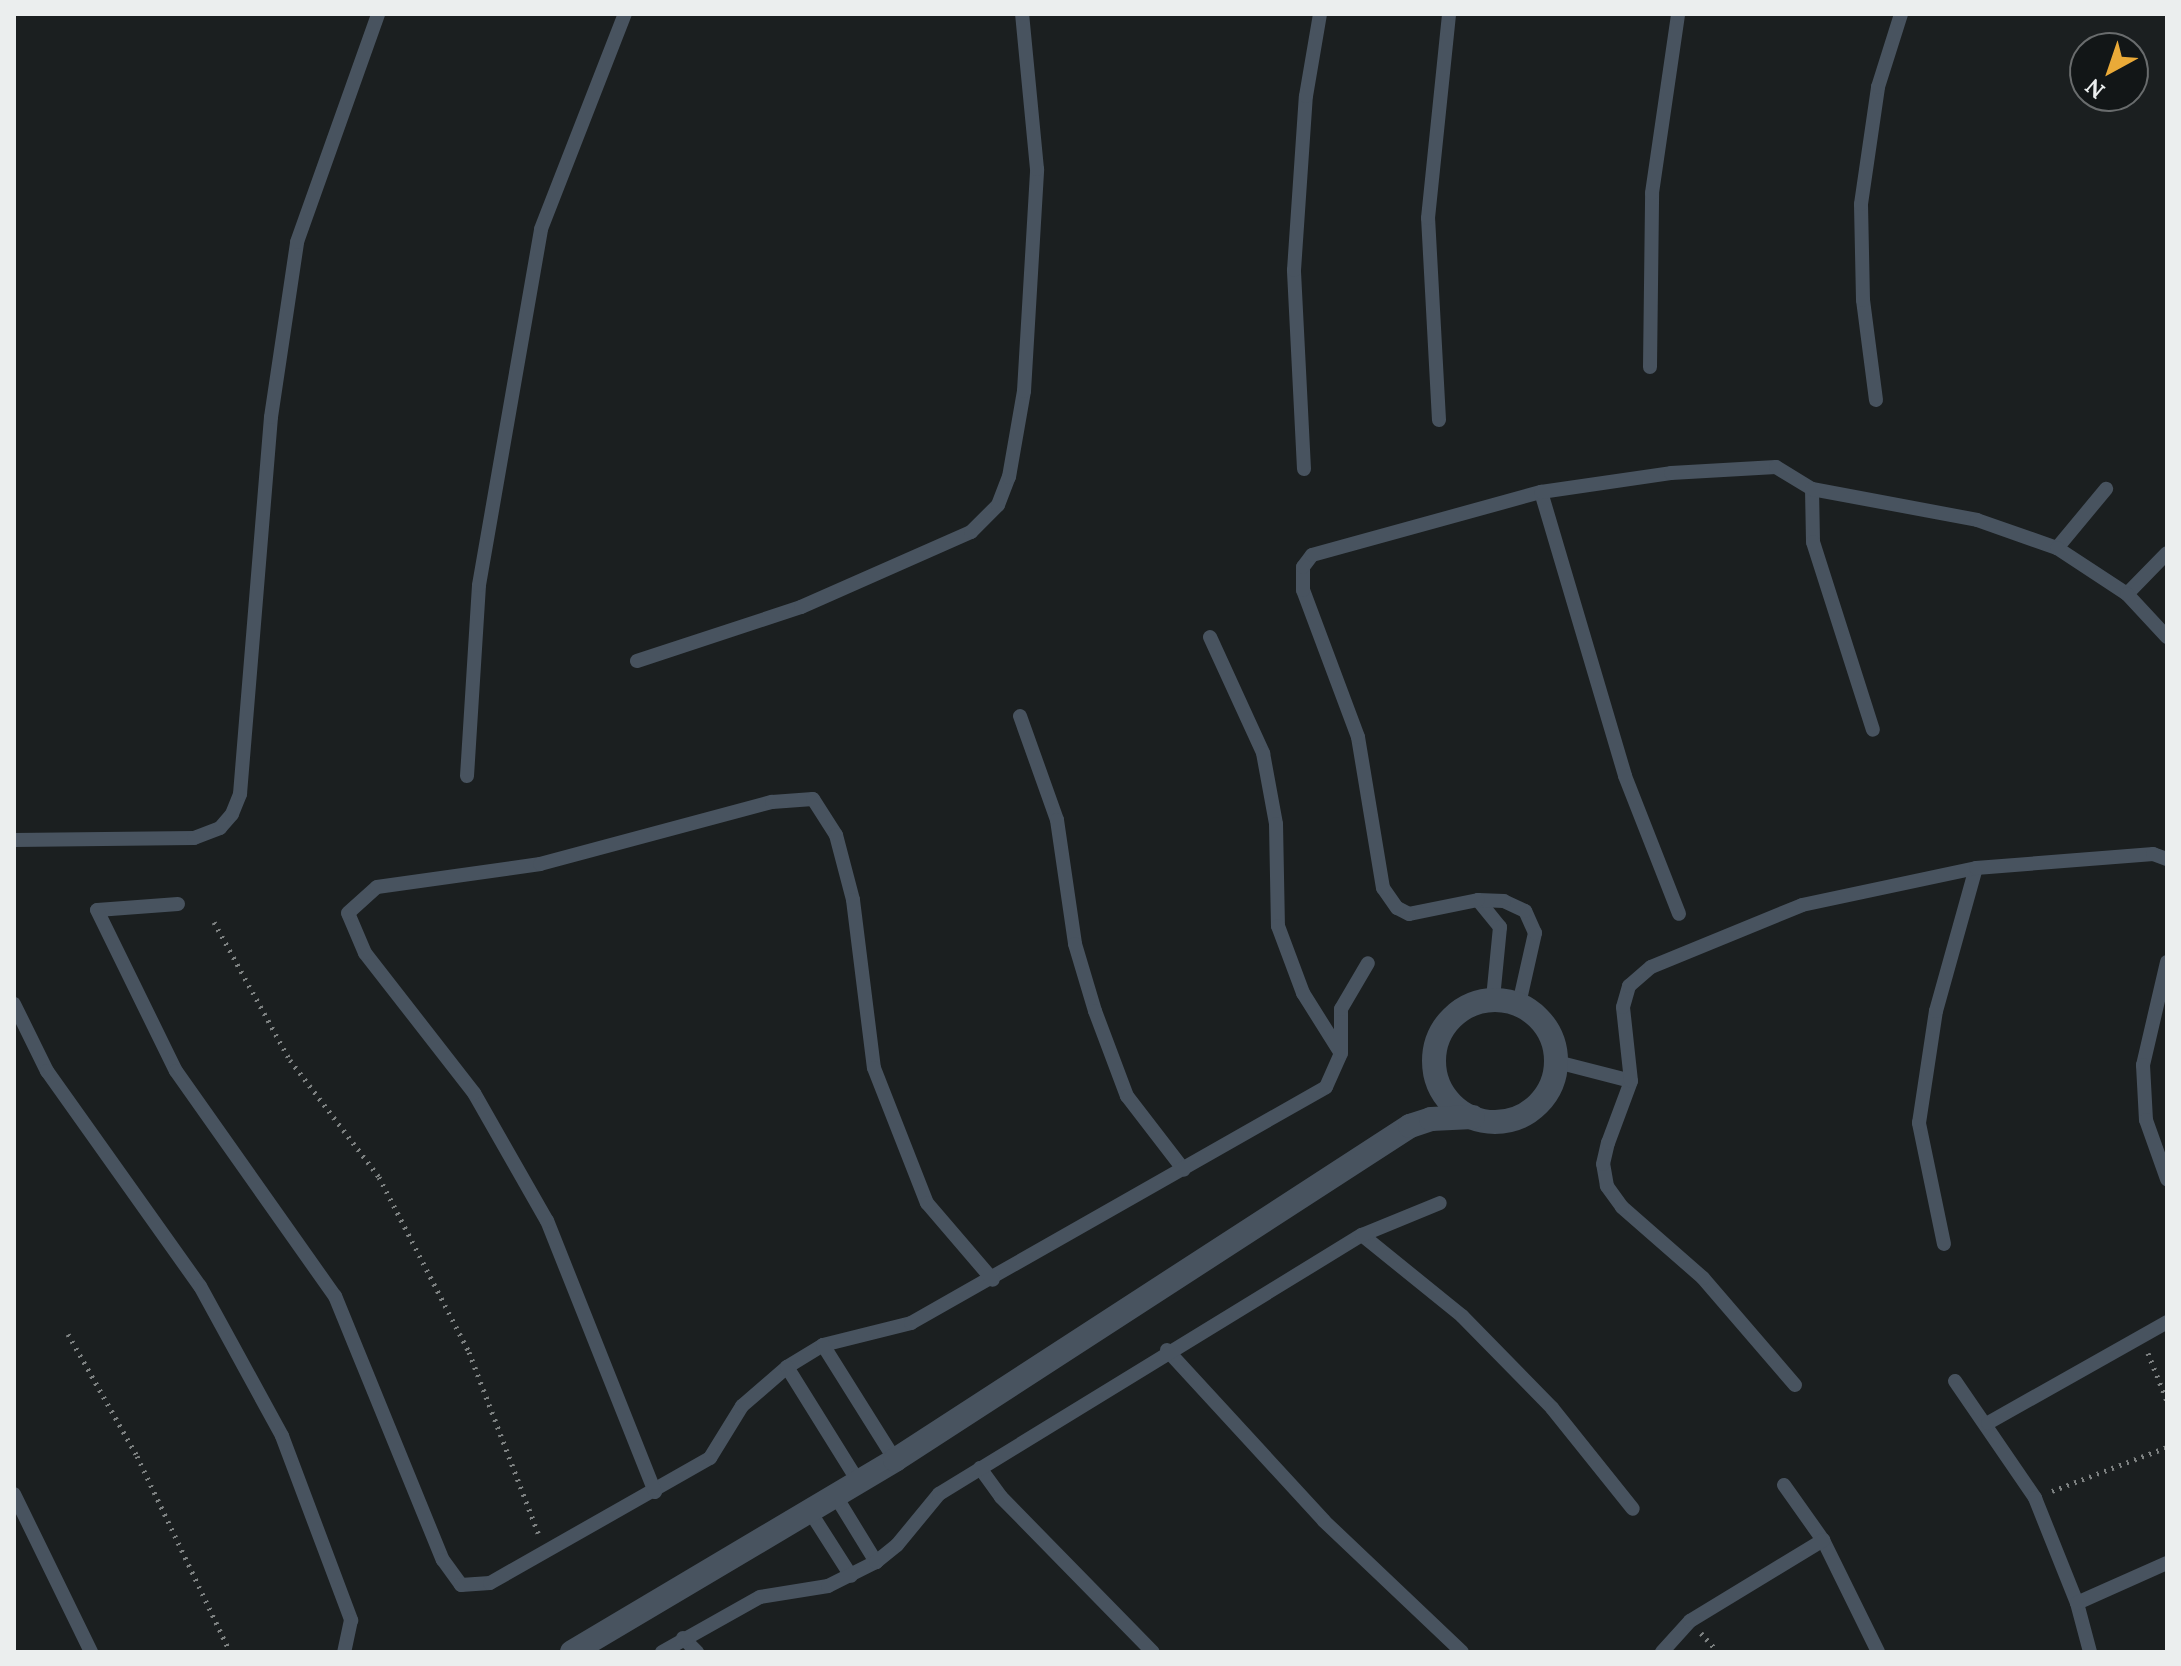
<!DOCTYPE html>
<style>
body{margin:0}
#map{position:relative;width:2181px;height:1666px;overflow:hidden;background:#1b1f20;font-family:Lora,serif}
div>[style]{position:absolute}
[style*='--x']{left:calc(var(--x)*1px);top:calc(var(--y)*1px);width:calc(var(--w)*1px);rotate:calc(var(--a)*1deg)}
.path>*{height:5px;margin-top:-2.5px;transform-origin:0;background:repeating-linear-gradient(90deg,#7d8181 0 2px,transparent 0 8px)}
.lane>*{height:14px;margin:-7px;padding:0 7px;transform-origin:7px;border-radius:7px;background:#48535f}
.street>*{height:24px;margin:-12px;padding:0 12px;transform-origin:12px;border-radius:12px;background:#48535f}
.street>.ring{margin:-12px;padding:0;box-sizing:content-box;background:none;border:24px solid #48535f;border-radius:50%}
span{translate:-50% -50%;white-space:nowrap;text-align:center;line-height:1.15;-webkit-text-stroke:6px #121617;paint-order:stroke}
.frame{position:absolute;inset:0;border:16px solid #ebeeee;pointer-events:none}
.north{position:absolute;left:2069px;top:32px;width:80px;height:80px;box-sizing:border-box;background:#121617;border:2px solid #696c6d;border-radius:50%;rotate:220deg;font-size:22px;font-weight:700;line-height:32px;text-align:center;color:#ebeeee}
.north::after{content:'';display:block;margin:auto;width:28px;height:36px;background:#eaaa38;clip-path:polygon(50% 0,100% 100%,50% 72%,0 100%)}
</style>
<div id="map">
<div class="path">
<div style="--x:214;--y:922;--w:158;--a:61.2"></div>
<div style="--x:290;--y:1060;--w:147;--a:52.7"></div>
<div style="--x:379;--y:1177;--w:197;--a:62.8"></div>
<div style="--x:469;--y:1352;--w:194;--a:69.1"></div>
<div style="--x:68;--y:1334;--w:140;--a:60.5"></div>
<div style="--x:137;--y:1456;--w:217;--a:64.6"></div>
<div style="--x:2148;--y:1353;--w:52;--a:68.4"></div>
<div style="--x:2052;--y:1491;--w:123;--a:-20.9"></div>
<div style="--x:1701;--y:1633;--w:25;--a:48"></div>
</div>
<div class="lane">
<div style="--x:1650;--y:367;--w:174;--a:-89.3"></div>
<div style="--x:1652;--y:193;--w:181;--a:-81.7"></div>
<div style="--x:1876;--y:400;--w:101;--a:-97.4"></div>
<div style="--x:1863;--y:300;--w:96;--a:-91.2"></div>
<div style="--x:1861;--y:204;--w:118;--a:-81.7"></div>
<div style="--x:1878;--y:87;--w:77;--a:-72.5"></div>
<div style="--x:1439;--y:420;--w:202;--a:-93.1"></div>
<div style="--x:1428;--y:218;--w:205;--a:-84.1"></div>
<div style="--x:1304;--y:469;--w:199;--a:-92.9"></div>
<div style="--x:1294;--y:270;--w:174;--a:-86.1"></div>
<div style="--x:1306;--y:96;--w:83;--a:-80.3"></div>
<div style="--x:1812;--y:489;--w:53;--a:88.9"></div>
<div style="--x:1813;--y:542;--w:197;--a:72.3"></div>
<div style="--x:1541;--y:492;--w:296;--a:73.5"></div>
<div style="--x:1625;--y:776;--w:148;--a:68.6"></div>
<div style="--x:2057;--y:548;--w:77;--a:-50.3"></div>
<div style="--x:2127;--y:594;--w:57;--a:-45.7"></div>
<div style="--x:1210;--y:637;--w:128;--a:65.4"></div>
<div style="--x:1263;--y:753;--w:72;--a:79.6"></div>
<div style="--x:1276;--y:824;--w:102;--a:88.9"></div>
<div style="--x:1278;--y:926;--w:72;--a:69.5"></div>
<div style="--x:1303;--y:993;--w:70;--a:57.9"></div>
<div style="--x:637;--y:661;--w:173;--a:-18.2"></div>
<div style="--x:801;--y:607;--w:186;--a:-23.8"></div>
<div style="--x:971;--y:532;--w:38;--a:-45"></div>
<div style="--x:998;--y:505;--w:30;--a:-69"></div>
<div style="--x:1009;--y:477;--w:87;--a:-80.1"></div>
<div style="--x:1024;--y:391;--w:222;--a:-86.6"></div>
<div style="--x:1037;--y:169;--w:156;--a:-95.5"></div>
<div style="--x:1020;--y:716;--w:110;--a:70.4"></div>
<div style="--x:1057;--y:820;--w:125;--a:81.7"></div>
<div style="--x:1075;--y:944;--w:70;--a:73.4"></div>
<div style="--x:1095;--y:1011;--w:91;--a:69.4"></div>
<div style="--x:1127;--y:1096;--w:93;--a:52.4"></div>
<div style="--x:467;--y:776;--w:191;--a:-86.4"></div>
<div style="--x:479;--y:585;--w:361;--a:-80.1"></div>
<div style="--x:541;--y:229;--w:231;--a:-68.7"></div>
<div style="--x:14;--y:840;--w:180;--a:-0.6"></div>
<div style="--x:194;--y:838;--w:28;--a:-21"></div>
<div style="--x:220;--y:828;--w:18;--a:-49"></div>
<div style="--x:232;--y:814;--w:22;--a:-68"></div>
<div style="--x:240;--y:794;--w:378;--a:-85.3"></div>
<div style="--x:271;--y:417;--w:177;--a:-81.5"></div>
<div style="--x:297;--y:242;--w:242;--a:-70.4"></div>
<div style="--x:1478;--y:900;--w:35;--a:51"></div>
<div style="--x:1500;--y:927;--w:72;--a:95.6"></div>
<div style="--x:178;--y:904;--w:81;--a:175.8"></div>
<div style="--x:97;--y:910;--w:179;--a:63.9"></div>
<div style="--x:176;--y:1071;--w:276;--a:54.8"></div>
<div style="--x:335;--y:1296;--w:285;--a:67.8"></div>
<div style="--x:443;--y:1560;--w:31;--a:54"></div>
<div style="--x:461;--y:1585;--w:29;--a:-4"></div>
<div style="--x:490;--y:1583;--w:253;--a:-29.6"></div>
<div style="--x:710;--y:1458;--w:61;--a:-58.4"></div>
<div style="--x:742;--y:1406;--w:60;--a:-40.9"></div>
<div style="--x:787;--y:1367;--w:42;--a:-31.4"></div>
<div style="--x:823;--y:1345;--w:91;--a:-14"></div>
<div style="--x:911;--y:1323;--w:477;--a:-29.6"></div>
<div style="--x:1326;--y:1087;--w:37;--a:-66"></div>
<div style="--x:1341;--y:1053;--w:44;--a:-90"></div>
<div style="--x:1341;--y:1009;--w:53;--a:-59.6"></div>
<div style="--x:2167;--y:962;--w:106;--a:103.1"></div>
<div style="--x:2143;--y:1065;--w:55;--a:86.9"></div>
<div style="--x:2146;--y:1120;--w:63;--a:70.4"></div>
<div style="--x:14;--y:1004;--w:75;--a:63.8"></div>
<div style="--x:47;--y:1071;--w:264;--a:54.6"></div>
<div style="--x:200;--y:1286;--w:171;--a:61.3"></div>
<div style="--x:282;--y:1436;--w:197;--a:69.4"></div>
<div style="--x:351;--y:1620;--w:33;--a:102"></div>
<div style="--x:1519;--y:1004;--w:73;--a:-77.3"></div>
<div style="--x:1535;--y:933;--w:24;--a:-114"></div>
<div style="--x:1525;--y:911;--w:23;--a:-155"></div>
<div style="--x:1504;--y:901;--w:26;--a:-178"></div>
<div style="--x:1478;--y:900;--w:70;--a:168.5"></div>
<div style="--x:1409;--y:914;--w:13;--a:-153"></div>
<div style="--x:1397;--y:908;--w:24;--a:-125"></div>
<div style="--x:1383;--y:888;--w:153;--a:-99.4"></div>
<div style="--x:1358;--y:737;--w:157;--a:-110.5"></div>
<div style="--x:1303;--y:590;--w:23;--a:-90"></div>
<div style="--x:1303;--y:567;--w:15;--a:-53"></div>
<div style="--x:1312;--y:555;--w:238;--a:-15.4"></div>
<div style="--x:1541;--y:492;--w:131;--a:-8.3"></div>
<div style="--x:1671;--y:473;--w:105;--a:-3.3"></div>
<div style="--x:1776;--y:467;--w:42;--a:31.4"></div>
<div style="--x:1812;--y:489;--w:168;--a:10.6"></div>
<div style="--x:1977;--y:520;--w:85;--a:19.3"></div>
<div style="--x:2057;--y:548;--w:84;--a:33.3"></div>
<div style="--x:2127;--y:594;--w:59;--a:47.1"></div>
<div style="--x:1557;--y:1062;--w:76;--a:14.4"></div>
<div style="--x:1362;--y:1235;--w:129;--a:39"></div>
<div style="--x:1462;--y:1316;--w:129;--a:45.6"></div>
<div style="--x:1552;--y:1408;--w:129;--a:51.3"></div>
<div style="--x:1944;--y:1244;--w:124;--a:-101.7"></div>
<div style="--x:1919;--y:1123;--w:113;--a:-81.4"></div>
<div style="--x:1936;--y:1011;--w:148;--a:-74.4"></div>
<div style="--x:823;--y:1345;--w:136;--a:57.9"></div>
<div style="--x:1167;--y:1350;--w:232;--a:47.4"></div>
<div style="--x:1324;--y:1521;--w:190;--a:43.5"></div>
<div style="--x:787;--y:1367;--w:134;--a:58.1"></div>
<div style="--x:1955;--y:1381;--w:142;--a:55.6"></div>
<div style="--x:2035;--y:1498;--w:113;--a:68.2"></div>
<div style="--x:2077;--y:1603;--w:51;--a:75.1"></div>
<div style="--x:1795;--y:1385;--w:141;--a:-130.7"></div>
<div style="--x:1703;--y:1278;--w:108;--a:-138.8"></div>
<div style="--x:1622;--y:1207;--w:26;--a:-126"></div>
<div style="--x:1607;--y:1186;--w:22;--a:-100"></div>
<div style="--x:1603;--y:1164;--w:22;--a:-77"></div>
<div style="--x:1608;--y:1143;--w:66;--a:-69.6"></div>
<div style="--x:1631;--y:1081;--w:74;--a:-96.2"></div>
<div style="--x:1623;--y:1007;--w:22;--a:-74"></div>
<div style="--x:1629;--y:986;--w:29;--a:-41"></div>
<div style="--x:1651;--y:967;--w:163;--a:-22.3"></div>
<div style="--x:1802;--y:905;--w:178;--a:-12"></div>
<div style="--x:1976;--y:868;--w:178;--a:-4.5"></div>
<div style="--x:2153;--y:854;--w:15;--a:20"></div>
<div style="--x:1988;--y:1423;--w:206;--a:-29.4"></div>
<div style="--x:980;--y:1468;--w:36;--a:54"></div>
<div style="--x:1001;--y:1497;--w:217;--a:45.6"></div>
<div style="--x:1784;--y:1485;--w:67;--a:54.7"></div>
<div style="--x:1823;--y:1540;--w:125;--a:63.8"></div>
<div style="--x:655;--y:1492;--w:292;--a:-111.7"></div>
<div style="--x:547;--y:1221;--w:147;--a:-119.7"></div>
<div style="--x:474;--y:1093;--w:177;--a:-127.9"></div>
<div style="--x:365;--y:953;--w:43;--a:-113"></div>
<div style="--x:348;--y:913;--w:39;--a:-42"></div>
<div style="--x:377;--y:887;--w:165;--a:-8"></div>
<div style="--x:540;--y:864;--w:240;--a:-15"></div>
<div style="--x:772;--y:802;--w:41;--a:-4.2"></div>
<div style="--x:813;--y:799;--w:43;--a:57.4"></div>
<div style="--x:836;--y:835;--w:67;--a:75.3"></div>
<div style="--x:853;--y:900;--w:169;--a:82.9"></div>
<div style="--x:874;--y:1068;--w:145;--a:68.6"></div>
<div style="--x:927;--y:1203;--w:101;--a:49.4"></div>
<div style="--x:14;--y:1494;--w:176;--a:64"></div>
<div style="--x:835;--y:1495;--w:79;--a:58.5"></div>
<div style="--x:809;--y:1510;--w:78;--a:57.5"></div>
<div style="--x:2077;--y:1603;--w:98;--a:-24"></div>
<div style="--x:683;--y:1638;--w:20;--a:45"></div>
<div style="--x:662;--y:1652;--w:112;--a:-29.3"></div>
<div style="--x:760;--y:1597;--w:69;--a:-9.2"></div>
<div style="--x:828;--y:1586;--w:54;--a:-26.6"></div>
<div style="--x:876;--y:1562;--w:27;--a:-39"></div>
<div style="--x:897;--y:1545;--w:66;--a:-50.5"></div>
<div style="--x:939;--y:1494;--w:496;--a:-31.5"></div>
<div style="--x:1362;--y:1235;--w:84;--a:-22.3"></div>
<div style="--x:1662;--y:1652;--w:42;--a:-47.9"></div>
<div style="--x:1690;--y:1621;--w:156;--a:-31.3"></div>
</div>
<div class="street">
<div class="ring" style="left:1434px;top:1000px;width:98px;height:98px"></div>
<div style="--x:572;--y:1652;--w:376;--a:-30.7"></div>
<div style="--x:895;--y:1460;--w:614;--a:-32.97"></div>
<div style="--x:1410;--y:1126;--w:22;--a:-18"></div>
<div style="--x:1431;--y:1119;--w:42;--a:-2.7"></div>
</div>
<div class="frame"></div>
<div class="north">N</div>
</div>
